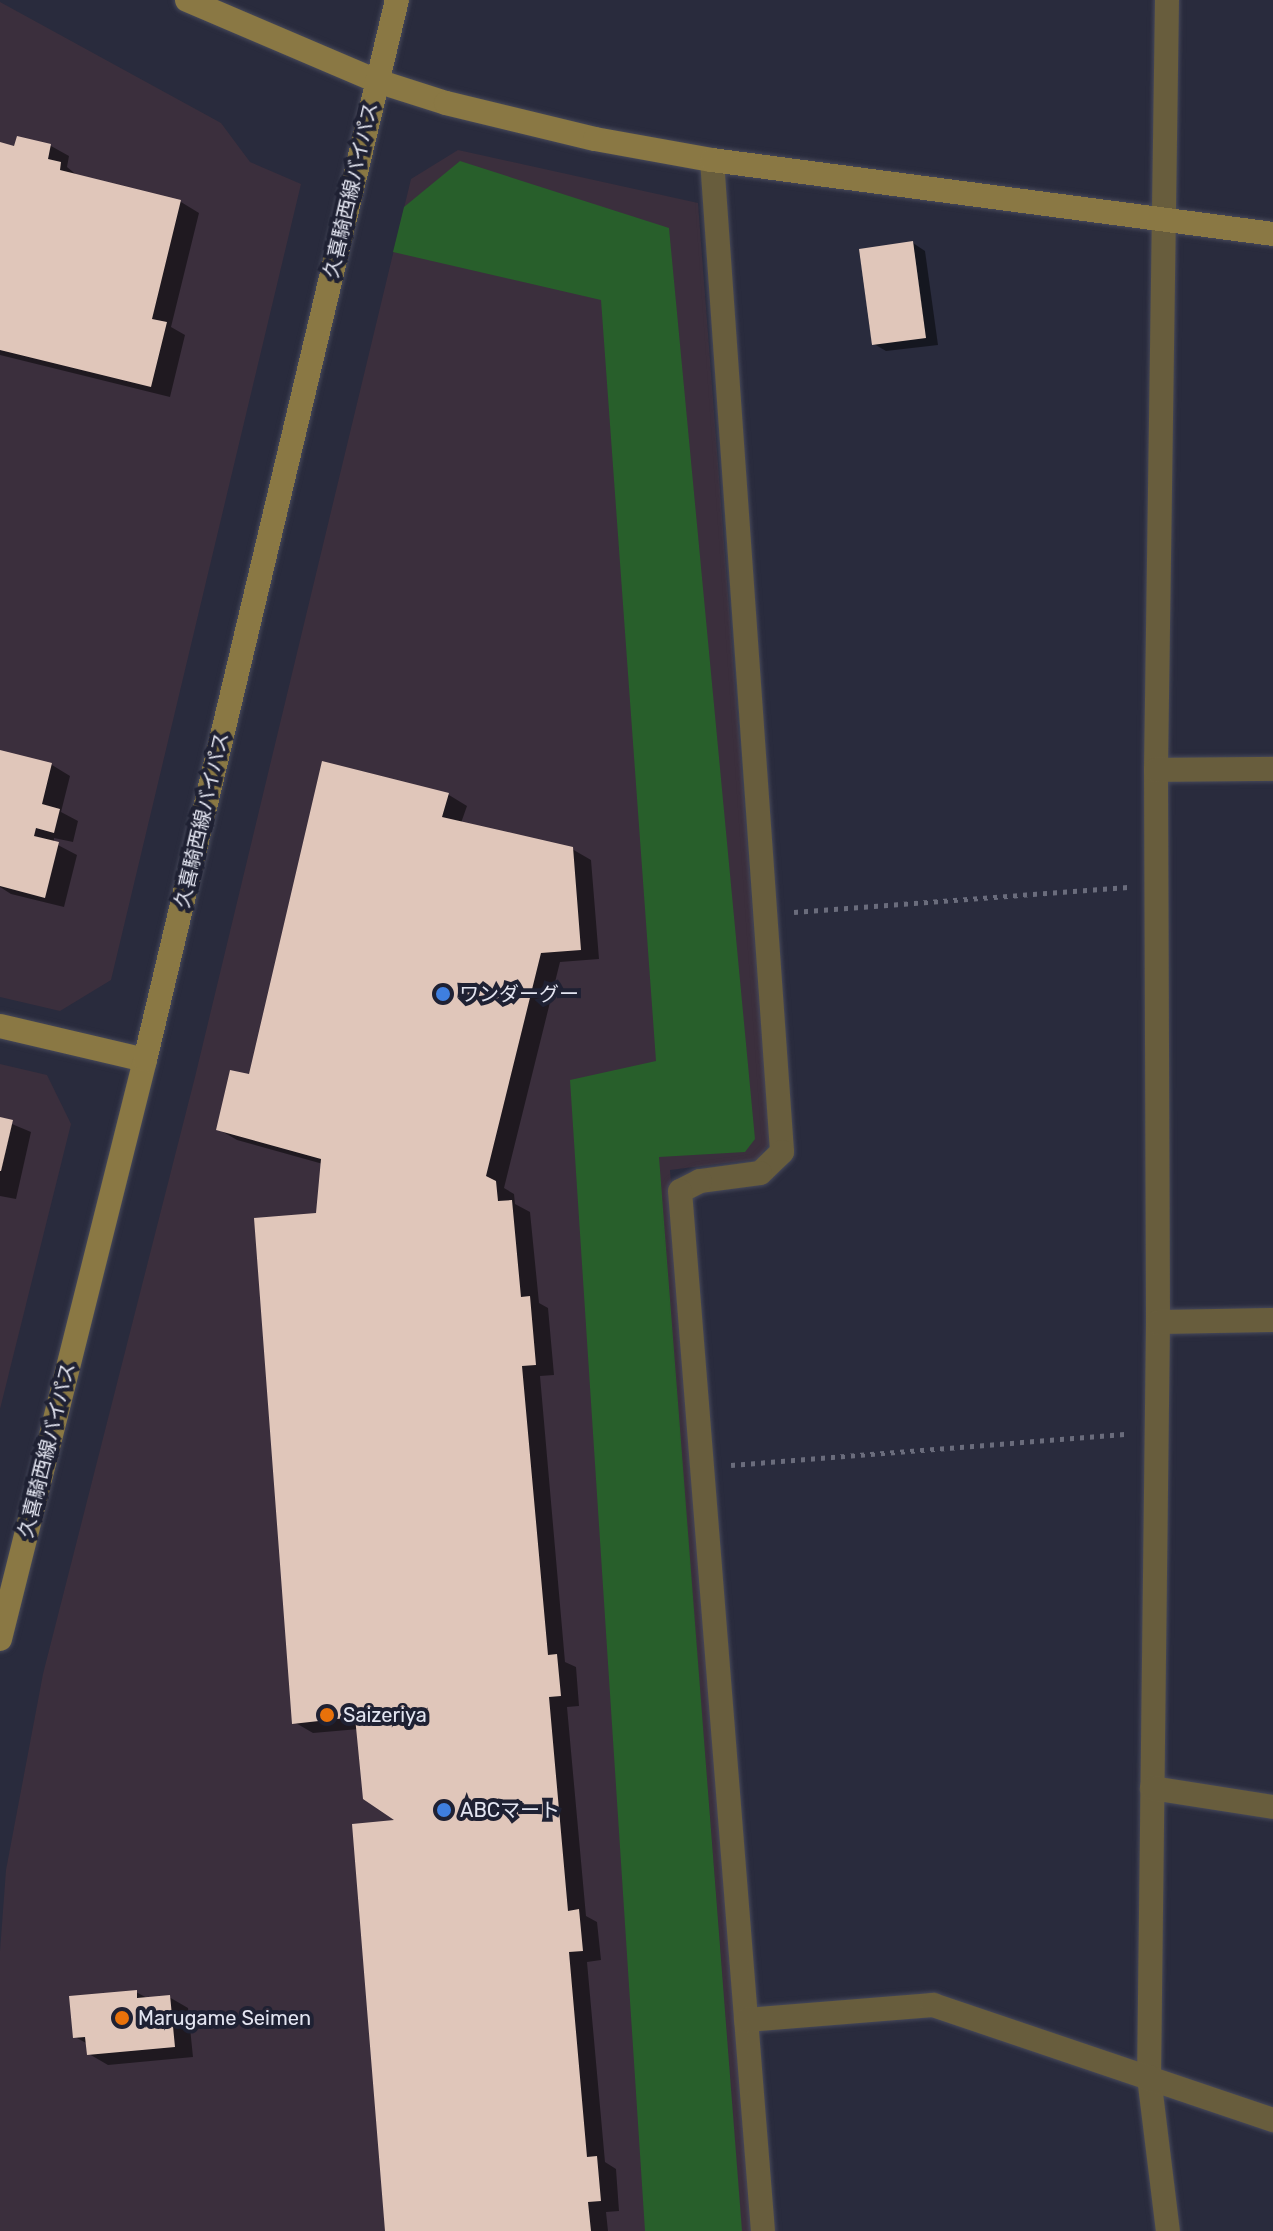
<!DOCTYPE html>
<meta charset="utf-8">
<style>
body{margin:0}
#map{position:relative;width:1273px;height:2231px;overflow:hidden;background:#292b3d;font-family:Rubik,"Noto Sans JP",sans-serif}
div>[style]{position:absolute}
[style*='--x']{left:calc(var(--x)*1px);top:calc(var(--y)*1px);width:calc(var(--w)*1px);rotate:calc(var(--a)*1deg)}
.commercial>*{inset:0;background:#3b2f3d}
.green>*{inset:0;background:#285f2b}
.shadow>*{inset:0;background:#0007}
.building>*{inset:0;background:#e0c6ba}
.path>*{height:5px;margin-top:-2.5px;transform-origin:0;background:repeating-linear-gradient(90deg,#6a6c7c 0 4px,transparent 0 10px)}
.roads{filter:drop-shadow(0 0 2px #47495a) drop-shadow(0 0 2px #47495a)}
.street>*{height:24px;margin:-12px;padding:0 12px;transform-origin:12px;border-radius:12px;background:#685d3d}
.secondary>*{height:24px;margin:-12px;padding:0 12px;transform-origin:12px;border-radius:12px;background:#8a7844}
.dots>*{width:22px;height:22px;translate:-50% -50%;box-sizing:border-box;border:4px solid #1f2133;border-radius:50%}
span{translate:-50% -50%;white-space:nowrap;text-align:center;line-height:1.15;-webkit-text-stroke:8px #1f2133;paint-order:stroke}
.street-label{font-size:20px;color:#e3e5f1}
.poi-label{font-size:20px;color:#e3e5f1}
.left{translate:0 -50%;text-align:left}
</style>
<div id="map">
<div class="commercial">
<div style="clip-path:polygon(0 2px,221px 123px,250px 162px,301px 184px,111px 980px,60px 1011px,0 997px)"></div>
<div style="clip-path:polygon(458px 150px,698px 203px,770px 1142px,758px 1159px,670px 1170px,751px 2231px,0 2231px,0 1951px,6px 1870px,43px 1674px,195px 1077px,411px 179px)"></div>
<div style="clip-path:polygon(0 1064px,47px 1075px,71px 1124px,0 1409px)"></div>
</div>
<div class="green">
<div style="clip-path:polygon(460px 161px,669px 228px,755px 1139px,745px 1152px,659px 1157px,742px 2231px,645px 2231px,570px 1080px,656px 1061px,601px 300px,393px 252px,404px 207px)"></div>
</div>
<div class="shadow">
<div style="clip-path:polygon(0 145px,16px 148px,51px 146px,69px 156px,67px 167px,79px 177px,181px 202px,199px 213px,171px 327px,185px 335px,170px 397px,0 355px)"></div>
<div style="clip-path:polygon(913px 243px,925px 251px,938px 345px,886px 351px,874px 344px)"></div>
<div style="clip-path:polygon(0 752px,52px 765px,70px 776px,61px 812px,78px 821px,73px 842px,54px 838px,54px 843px,77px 855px,64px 907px,11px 894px,0 887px)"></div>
<div style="clip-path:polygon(323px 763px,449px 795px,467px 806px,461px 823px,572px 849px,591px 860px,599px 959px,560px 962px,504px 1188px,514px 1194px,515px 1204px,530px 1212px,539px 1303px,548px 1308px,554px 1375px,540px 1376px,565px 1662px,576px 1667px,579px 1706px,567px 1707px,586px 1916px,597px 1922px,601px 1960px,587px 1962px,605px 2162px,616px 2169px,619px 2211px,606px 2212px,608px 2231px,387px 2231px,400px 1822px,359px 1729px,313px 1733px,294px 1722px,323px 1164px,237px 1140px,218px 1129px,250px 1077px)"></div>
<div style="clip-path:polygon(0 1119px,31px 1132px,16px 1199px,0 1196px)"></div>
<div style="clip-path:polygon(136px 1992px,149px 1999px,169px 1997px,188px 2008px,193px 2057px,108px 2065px,89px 2054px,88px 2044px,75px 2037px)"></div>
</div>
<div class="building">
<div style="clip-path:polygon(17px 136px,51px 144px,48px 159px,61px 162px,60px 170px,181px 200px,152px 319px,167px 322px,151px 387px,0 350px,0 142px,14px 146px)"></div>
<div style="clip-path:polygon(913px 241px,926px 338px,872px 345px,859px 249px)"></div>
<div style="clip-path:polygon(0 750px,52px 763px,42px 804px,60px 809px,54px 833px,36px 828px,34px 836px,59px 842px,45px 898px,0 886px)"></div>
<div style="clip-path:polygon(322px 761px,449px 793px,442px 817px,573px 847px,581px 950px,541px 953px,486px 1176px,496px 1181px,498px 1201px,512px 1200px,521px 1297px,530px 1296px,536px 1365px,522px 1366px,548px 1655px,557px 1654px,561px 1696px,549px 1697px,568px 1911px,579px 1909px,583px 1951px,569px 1952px,587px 2157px,597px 2156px,601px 2201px,588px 2202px,591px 2231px,385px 2231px,352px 1824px,394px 1820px,363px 1799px,355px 1717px,292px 1724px,254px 1218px,316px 1213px,321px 1159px,216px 1130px,230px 1070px,249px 1074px)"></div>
<div style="clip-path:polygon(0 1117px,13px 1120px,1px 1171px,0 1171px)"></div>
<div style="clip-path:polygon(137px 1990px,137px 1998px,170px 1995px,175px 2047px,87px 2055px,85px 2037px,73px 2038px,69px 1996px)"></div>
</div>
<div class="path">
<div style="--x:794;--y:912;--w:335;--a:-4.3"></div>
<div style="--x:731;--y:1465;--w:398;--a:-4.5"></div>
</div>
<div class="roads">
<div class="street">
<div style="--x:1167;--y:0;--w:770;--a:90.82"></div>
<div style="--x:1156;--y:770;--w:552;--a:89.79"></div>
<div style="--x:1158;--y:1322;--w:755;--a:90.68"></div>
<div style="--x:1149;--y:2077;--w:155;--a:83"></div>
<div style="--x:712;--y:160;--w:994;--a:85.96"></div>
<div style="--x:782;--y:1152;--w:30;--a:136"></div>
<div style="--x:760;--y:1173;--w:61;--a:172.4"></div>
<div style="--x:700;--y:1181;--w:22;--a:153"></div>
<div style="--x:680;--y:1191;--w:1043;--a:85.44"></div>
<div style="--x:1156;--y:770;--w:117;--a:-0.5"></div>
<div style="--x:1158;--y:1322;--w:115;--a:-1"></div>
<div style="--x:1152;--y:1788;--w:122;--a:8.9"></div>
<div style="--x:746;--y:2020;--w:188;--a:-4.6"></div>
<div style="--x:933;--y:2005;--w:359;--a:18.7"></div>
</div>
<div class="secondary">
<div style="--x:187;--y:0;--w:207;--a:23.1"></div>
<div style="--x:377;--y:81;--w:72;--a:17.7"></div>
<div style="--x:446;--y:103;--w:153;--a:13.6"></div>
<div style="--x:595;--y:139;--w:119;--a:10.2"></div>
<div style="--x:712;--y:160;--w:566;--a:7.51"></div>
<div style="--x:0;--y:1026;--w:149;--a:13.2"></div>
<div style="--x:0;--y:1639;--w:597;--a:-75.94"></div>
<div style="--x:145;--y:1060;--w:1090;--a:-76.63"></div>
</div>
</div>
<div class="dots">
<div style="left:443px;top:994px;background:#3f7fe0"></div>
<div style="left:327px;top:1715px;background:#e8710a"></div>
<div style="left:444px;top:1810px;background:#3f7fe0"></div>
<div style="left:122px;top:2018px;background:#e8710a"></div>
</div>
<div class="street-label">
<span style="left:351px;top:190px;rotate:-77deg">久喜騎西線バイパス</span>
<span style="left:202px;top:820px;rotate:-77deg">久喜騎西線バイパス</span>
<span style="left:47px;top:1450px;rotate:-76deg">久喜騎西線バイパス</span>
</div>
<div class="poi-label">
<span class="left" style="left:459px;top:994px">ワンダーグー</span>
<span class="left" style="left:343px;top:1715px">Saizeriya</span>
<span class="left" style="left:460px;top:1810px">ABCマート</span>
<span class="left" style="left:138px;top:2018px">Marugame Seimen</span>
</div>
</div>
